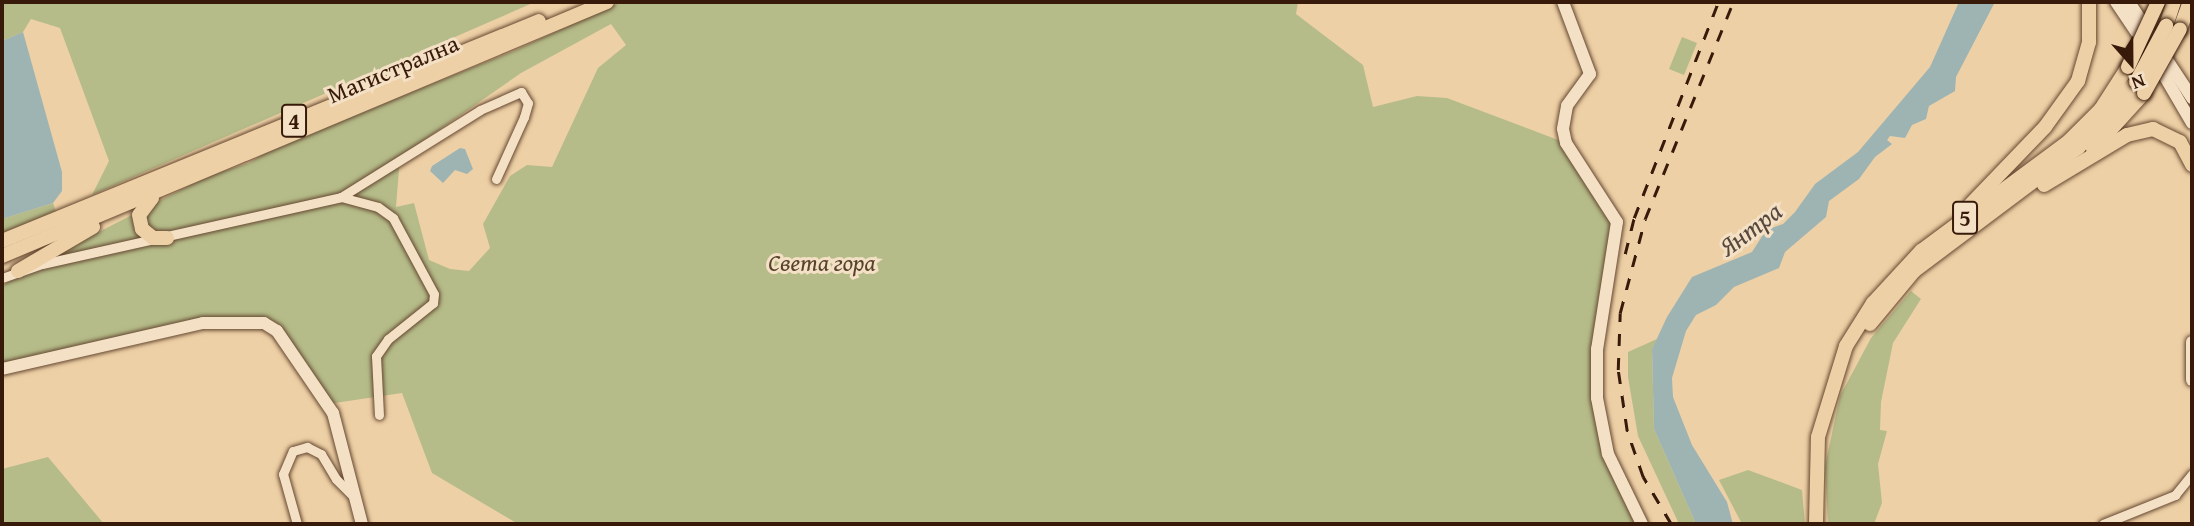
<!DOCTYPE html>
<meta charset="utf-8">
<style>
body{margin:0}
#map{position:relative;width:2194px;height:526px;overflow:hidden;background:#eed0a6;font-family:"Gentium Book Plus",serif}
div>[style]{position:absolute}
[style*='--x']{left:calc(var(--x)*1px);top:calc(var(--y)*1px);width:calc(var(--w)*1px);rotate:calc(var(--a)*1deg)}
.green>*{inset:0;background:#b5bc89}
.water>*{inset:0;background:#9eb4b3}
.roads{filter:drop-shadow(0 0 2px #654831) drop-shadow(0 0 2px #654831)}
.minor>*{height:9px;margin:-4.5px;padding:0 4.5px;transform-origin:4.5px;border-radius:4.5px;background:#f4e0c5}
.tertiary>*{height:12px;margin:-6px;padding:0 6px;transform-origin:6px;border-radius:6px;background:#f4e0c5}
.secondary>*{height:12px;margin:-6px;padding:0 6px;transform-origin:6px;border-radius:6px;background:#f4e0c5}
.primary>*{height:14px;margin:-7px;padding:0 7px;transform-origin:7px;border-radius:7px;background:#eed0a6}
.rail>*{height:2.5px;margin-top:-1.25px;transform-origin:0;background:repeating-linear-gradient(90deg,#371a0a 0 12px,transparent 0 24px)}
.bridges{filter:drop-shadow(0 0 2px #371a0a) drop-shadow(0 0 2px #371a0a)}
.primary-bridge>*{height:14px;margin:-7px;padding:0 7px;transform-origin:7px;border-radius:7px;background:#eed0a6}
span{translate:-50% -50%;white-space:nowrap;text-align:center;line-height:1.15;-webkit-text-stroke:6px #f4e0c5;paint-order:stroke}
.shield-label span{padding:2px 5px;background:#f4e0c5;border:2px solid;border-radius:5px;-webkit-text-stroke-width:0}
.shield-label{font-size:23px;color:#371a0a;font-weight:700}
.street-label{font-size:24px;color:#371a0a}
.park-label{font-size:24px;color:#56422a;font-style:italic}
.water-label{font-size:26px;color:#56483d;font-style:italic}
.frame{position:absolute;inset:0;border:4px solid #371a0a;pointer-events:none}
.north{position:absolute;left:2096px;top:28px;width:70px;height:70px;-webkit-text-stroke:5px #f4e0c5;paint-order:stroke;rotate:159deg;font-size:19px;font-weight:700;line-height:28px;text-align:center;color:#371a0a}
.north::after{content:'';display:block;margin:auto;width:24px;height:32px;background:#371a0a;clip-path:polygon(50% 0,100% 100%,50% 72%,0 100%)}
</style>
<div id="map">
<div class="green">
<div style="clip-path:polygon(2px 2px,535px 2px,92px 195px,109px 161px,60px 28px,31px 19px,23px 32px,2px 41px)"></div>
<div style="clip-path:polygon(evenodd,621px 2px,1298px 2px,1296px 14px,1363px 65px,1373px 107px,1417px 96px,1447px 98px,1566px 143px,1617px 222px,1597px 349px,1608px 454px,1642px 524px,518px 524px,432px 473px,402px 393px,328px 404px,277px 331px,240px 321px,2px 369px,2px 286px,52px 256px,208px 176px,249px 163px,273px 148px,514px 51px,621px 2px,611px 24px,626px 45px,598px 68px,552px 167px,527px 165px,510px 176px,483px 224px,490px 248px,469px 271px,450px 269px,429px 260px,414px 203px,396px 207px,400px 157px,521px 73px,611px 24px)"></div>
<div style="clip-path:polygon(1682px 37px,1697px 43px,1684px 75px,1669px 69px)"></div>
<div style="clip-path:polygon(53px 203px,57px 215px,2px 238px,2px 219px)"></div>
<div style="clip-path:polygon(1911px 291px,1921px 299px,1893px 343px,1881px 402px,1880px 430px,1887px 431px,1878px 464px,1882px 503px,1874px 524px,1828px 524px,1825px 466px,1840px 396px,1871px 338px)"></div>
<div style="clip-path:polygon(1657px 339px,1652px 349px,1654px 429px,1696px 524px,1679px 524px,1638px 436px,1628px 377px,1628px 352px)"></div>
<div style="clip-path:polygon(48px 457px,104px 524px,2px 524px,2px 469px)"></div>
<div style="clip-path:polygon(1748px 470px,1802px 490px,1805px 524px,1742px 524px,1719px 480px)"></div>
</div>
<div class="water">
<div style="clip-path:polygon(1959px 2px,1995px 2px,1956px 77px,1955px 91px,1929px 106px,1926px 119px,1912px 125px,1905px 138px,1890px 136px,1887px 140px,1892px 144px,1875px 157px,1859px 179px,1829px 201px,1826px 217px,1785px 252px,1779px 268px,1734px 287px,1716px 305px,1696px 315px,1686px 331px,1672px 378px,1673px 397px,1692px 445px,1727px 502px,1733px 524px,1696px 524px,1654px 429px,1652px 349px,1667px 317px,1692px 277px,1752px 252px,1766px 230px,1783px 224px,1795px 212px,1815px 184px,1858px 152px,1930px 67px)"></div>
<div style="clip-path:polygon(23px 32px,62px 172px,62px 191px,53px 203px,2px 219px,2px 41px)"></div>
<div style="clip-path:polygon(460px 148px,465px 149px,473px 169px,467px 174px,455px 170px,443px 183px,430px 171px,432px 166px)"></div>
</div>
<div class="roads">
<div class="minor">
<div style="--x:341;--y:197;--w:38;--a:15"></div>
<div style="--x:378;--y:207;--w:19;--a:36"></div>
<div style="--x:393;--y:218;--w:86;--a:61.7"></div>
<div style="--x:434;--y:294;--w:9;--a:96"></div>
<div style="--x:433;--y:303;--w:58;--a:141.3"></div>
<div style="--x:388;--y:339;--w:21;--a:125"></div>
<div style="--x:376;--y:356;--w:59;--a:87.1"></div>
<div style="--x:2;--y:278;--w:42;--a:-19.3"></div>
<div style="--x:42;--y:264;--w:306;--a:-12.6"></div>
<div style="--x:341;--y:197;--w:164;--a:-32"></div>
<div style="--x:480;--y:110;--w:45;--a:-23.7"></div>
<div style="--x:521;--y:92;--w:13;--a:58"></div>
<div style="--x:528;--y:103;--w:15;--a:106"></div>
<div style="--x:524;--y:117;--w:68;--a:114.3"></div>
<div style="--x:297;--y:524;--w:52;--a:-105.6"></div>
<div style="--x:283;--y:474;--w:25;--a:-67"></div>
<div style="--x:293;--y:451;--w:15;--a:-16"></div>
<div style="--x:307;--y:447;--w:16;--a:27"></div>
<div style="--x:321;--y:454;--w:29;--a:59"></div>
<div style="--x:336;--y:479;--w:24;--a:45"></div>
<div style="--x:2103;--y:524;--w:78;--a:-21.9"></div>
<div style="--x:2175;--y:495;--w:27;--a:-51"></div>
</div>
<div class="tertiary">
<div style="--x:1563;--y:2;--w:77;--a:69.4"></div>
<div style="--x:1590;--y:74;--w:39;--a:126"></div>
<div style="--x:1567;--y:106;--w:23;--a:100"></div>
<div style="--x:1563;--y:129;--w:14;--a:78"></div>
<div style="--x:1566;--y:143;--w:94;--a:57.2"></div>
<div style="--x:1617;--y:222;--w:129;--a:98.9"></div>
<div style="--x:1597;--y:349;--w:49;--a:90"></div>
<div style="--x:1597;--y:398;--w:57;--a:78.9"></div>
<div style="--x:1608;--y:454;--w:78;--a:64.1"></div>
<div style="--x:2;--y:369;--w:206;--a:-12.9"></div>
<div style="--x:203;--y:323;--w:61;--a:0"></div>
<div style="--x:264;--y:323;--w:15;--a:32"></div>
<div style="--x:277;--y:331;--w:99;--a:55.7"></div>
<div style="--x:333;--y:413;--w:115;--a:75.4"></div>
</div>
<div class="secondary">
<div style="--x:2116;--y:2;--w:52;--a:56"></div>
<div style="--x:2129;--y:2;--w:115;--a:56.7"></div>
<div style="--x:2155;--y:60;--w:73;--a:59.6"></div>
<div style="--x:2192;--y:342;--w:38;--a:90"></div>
</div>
<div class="primary">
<div style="--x:2166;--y:26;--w:25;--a:-72"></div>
<div style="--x:2180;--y:29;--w:29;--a:-70"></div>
<div style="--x:2093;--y:149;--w:76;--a:-47.7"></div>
<div style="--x:2044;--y:185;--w:97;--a:-31.1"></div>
<div style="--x:2127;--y:135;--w:27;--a:-13"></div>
<div style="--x:2153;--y:129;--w:30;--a:26"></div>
<div style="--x:2180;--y:142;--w:26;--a:62"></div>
<div style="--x:152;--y:198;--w:21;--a:127"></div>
<div style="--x:139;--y:215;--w:14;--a:78"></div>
<div style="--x:142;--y:229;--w:14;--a:39"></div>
<div style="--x:153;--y:238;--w:14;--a:0"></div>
<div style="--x:1970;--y:205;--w:108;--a:-46.1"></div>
<div style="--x:2045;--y:127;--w:57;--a:-54.3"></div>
<div style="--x:2078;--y:81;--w:41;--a:-74.2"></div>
<div style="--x:2089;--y:42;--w:40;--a:-90"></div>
<div style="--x:2;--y:241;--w:580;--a:-22.28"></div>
<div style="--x:2;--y:256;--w:656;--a:-22.77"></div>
<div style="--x:18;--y:271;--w:87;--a:-30.4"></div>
<div style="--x:1870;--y:324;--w:69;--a:-50.3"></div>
<div style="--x:1914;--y:271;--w:205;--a:-36.9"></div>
<div style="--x:2078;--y:148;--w:88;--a:-48.7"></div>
<div style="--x:1816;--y:524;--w:87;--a:-88.7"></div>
<div style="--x:1818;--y:437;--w:95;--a:-72.9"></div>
<div style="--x:1846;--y:346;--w:51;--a:-57.9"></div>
<div style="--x:1873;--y:303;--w:71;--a:-47.3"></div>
<div style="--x:1921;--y:251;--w:184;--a:-36.6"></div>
<div style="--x:2069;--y:141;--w:45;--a:-45"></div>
<div style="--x:2101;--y:109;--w:50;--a:-57.3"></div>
</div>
</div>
<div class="rail">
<div style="--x:1625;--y:254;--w:37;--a:-76"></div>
<div style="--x:1634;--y:218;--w:232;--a:-68.7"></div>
<div style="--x:1671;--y:524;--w:55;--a:-120.8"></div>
<div style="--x:1643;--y:477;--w:49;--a:-109.2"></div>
<div style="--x:1627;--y:431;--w:62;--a:-98.4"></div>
<div style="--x:1618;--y:370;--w:57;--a:-88"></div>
<div style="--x:1620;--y:313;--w:97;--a:-75.1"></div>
<div style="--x:1645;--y:219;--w:234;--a:-67.9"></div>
</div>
<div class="bridges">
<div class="primary-bridge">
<div style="--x:2128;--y:67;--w:72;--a:-65.2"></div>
<div style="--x:2136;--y:82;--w:64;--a:-61.8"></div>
<div style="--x:2144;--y:93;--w:73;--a:-60.6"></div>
</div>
</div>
<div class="shield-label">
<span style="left:294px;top:121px">4</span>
<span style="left:1965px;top:218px">5</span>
</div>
<div class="street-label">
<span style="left:393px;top:69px;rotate:-23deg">Магистрална</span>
</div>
<div class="park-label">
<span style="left:822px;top:263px">Света гора</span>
</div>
<div class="water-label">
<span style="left:1750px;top:229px;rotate:-37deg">Янтра</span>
</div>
<div class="frame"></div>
<div class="north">N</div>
</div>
